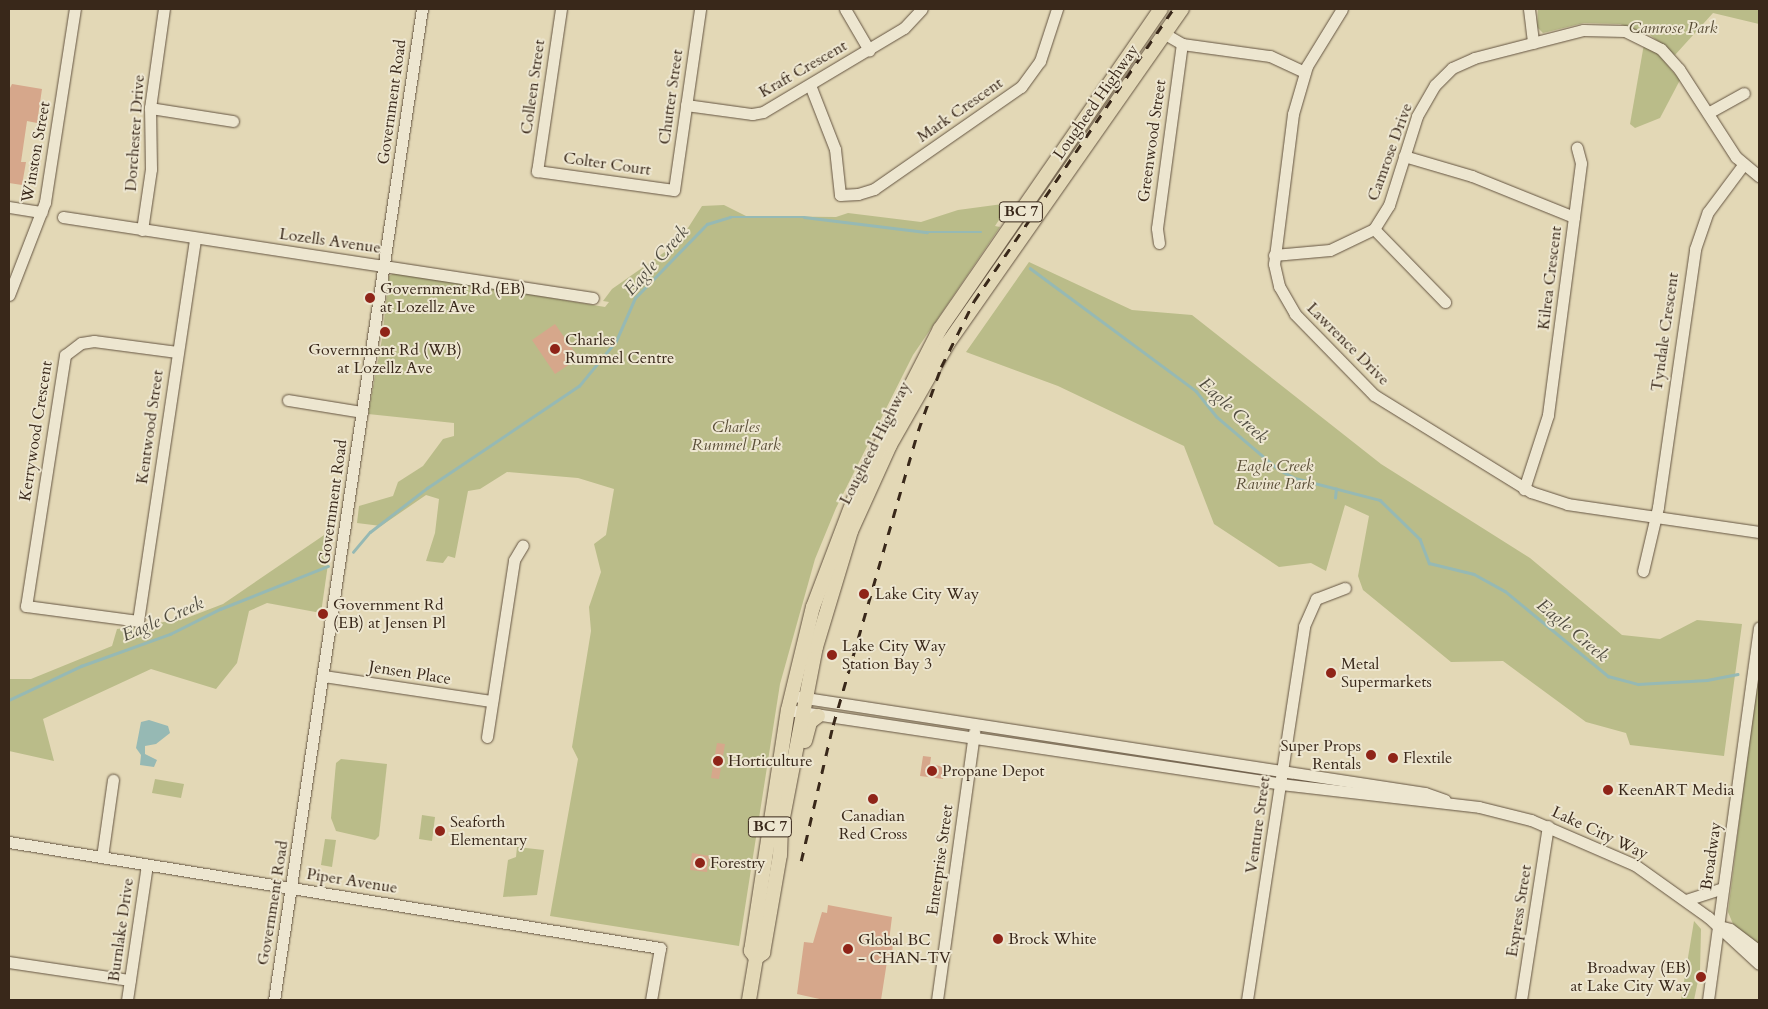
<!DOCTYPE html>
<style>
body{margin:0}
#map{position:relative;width:1768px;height:1009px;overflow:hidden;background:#e3d8b6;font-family:Cardo,serif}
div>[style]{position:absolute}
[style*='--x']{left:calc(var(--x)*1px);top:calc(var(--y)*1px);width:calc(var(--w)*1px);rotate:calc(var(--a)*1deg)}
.green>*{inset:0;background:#babc89}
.water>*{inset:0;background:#96b9b4}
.stream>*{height:2.5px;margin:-1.25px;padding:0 1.25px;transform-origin:1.25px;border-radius:1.25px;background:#96b9b4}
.building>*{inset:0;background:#d6a78b}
.roads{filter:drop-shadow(0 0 1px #645441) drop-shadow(0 0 1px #645441)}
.minor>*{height:11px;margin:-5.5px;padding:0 5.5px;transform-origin:5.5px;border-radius:5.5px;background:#ede6d0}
.major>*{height:14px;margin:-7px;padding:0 7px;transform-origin:7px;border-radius:7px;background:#e3d8b6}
.rail>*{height:2.5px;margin-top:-1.25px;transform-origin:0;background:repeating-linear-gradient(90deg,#39281a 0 9px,transparent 0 18px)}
.dots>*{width:14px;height:14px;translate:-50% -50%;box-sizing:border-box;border:2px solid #ede6d0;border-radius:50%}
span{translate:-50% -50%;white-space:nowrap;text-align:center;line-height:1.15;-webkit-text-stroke:4px #ede6d0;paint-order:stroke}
.shield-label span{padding:1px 4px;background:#ede6d0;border:1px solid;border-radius:4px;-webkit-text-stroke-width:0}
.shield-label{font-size:15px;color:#39281a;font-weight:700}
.park-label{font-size:16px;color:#594d36;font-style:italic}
.street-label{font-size:16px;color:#39281a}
.poi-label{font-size:16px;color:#39281a}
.left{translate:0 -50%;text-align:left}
.right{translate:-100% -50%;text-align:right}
.water-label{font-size:18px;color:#504c40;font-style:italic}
.frame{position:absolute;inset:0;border:10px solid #39281a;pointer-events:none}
</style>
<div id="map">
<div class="green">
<div style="clip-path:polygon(1538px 9px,1759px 9px,1759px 24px,1713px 13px,1675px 55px,1650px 35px,1620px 24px,1584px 23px,1543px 33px,1537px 27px)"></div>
<div style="clip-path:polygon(1644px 44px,1657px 53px,1680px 80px,1660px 118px,1635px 128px,1630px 124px)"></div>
<div style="clip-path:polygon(1010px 203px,995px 226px,1000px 227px,913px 355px,836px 508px,815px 559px,780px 684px,739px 946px,550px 916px,578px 759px,572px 747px,591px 631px,589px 607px,601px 572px,594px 544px,606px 535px,614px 489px,578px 478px,507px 472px,480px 489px,468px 491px,455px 558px,448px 556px,443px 563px,426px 561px,435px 533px,439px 499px,426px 495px,381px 526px,357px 523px,359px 506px,393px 496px,398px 482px,423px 466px,443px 439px,454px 436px,454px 423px,368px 414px,382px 339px,389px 276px,396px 272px,605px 307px,609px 302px,603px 301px,612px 289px,679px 242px,702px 206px,724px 205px,746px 216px,836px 217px,848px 213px,921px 222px,958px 210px)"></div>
<div style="clip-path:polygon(1029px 262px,1132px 310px,1192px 315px,1381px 464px,1530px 558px,1622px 635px,1660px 639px,1697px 620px,1742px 624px,1724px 756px,1630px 745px,1626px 733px,1586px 722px,1503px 661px,1451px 662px,1363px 590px,1358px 576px,1369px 516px,1345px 505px,1326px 571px,1311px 563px,1279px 567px,1214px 524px,1184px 446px,1058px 386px,966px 352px)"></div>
<div style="clip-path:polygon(333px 529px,321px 613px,267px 603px,249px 611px,237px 663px,216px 689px,151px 669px,43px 719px,54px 761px,9px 751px,9px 679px,31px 679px,112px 646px,117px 629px,184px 619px,223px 604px)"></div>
<div style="clip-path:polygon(1759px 663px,1759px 945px,1733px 924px,1728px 912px)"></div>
<div style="clip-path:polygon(341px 759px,387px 764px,379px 836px,375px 840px,336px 831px,331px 818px,336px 763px)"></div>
<div style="clip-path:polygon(155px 779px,184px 784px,181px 798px,152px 793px)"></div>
<div style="clip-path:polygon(422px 815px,435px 817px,432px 841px,419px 839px)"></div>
<div style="clip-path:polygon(325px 839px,336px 840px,332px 867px,321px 865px)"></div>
<div style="clip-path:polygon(517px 847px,544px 850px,537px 895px,503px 897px,508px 860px,516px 857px)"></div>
<div style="clip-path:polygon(1694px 921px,1701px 929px,1700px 971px,1694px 1000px,1681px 1000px)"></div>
</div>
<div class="water">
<div style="clip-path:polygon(149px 720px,168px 726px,170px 733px,156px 744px,145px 746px,145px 754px,157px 760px,154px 767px,140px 765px,141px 755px,136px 748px,141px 722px)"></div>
</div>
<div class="stream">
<div style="--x:1030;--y:268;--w:207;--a:36.5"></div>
<div style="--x:1196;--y:391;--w:33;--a:51"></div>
<div style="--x:1217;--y:417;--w:80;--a:40.4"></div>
<div style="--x:1278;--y:469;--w:19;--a:28"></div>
<div style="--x:1295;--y:478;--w:88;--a:14.5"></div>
<div style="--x:1380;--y:500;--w:56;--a:44.3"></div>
<div style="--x:1420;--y:539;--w:26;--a:69"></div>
<div style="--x:1429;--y:563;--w:46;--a:13.7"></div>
<div style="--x:1474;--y:574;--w:35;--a:29"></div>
<div style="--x:1505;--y:591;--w:134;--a:39.5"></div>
<div style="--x:1608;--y:676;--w:31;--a:15"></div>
<div style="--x:1638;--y:684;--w:69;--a:-3.3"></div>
<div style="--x:1707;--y:680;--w:31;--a:-11"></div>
<div style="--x:1335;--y:498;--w:9;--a:-84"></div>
<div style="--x:353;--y:552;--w:26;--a:-50"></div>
<div style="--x:370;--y:532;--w:72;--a:-37.7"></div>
<div style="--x:427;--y:488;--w:183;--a:-33.9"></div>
<div style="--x:579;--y:386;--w:58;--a:-50.6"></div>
<div style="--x:616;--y:341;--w:47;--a:-66.2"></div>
<div style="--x:635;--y:298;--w:103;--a:-45.8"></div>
<div style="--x:707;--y:224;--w:24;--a:-17"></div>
<div style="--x:730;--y:217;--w:74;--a:0"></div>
<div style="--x:804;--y:217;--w:124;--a:7"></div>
<div style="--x:927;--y:232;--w:54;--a:0"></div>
<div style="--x:9;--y:700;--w:80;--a:-25.3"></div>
<div style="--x:81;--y:666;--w:95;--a:-19.8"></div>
<div style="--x:170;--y:634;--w:56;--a:-26.6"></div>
<div style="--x:220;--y:609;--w:116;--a:-21.7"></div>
</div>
<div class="building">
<div style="clip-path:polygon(12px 84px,42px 89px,37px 123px,27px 121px,21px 162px,26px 162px,22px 185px,9px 183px,9px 90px)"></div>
<div style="clip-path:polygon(555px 324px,579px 358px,555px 374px,532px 340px)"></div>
<div style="clip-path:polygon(717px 743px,725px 744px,719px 779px,711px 778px)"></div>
<div style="clip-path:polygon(923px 756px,931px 757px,930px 764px,945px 767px,943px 779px,920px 776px)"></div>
<div style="clip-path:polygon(692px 853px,709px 856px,707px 872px,690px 870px)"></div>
<div style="clip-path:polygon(828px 905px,892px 917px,889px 941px,893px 943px,892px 954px,888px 955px,881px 1000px,824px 1000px,797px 994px,804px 942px,813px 943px,822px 912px,827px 913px)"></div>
</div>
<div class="roads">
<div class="minor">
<div style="--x:561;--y:9;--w:164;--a:98.4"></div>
<div style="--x:537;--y:171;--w:138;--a:7.9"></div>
<div style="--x:674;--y:190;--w:183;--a:-81.8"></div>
<div style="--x:845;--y:9;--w:48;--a:59.7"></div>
<div style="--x:1342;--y:9;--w:67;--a:121.6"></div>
<div style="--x:1307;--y:66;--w:50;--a:106.3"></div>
<div style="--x:1293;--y:114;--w:151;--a:97.2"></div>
<div style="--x:1274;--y:264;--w:23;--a:77"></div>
<div style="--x:1279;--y:286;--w:32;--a:60"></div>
<div style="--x:1295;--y:314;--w:113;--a:45.7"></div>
<div style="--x:1374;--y:395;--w:185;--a:31.7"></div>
<div style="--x:1531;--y:492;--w:38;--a:18"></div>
<div style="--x:1567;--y:504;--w:194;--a:8.3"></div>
<div style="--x:1529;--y:9;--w:34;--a:83"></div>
<div style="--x:1165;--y:34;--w:20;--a:30"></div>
<div style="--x:1182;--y:44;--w:89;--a:7.8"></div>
<div style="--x:1270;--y:56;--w:38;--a:25"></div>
<div style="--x:810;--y:85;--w:69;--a:68.7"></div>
<div style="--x:835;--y:149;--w:46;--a:83.8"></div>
<div style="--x:840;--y:195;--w:18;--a:-3"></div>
<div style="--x:858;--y:194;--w:17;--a:-17"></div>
<div style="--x:874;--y:189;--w:179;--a:-34.8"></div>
<div style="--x:1021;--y:87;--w:32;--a:-54"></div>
<div style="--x:1040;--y:61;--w:55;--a:-71.9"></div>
<div style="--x:686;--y:105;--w:67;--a:7.8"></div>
<div style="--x:752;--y:114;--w:11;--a:-10"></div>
<div style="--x:763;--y:112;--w:164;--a:-30.8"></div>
<div style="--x:904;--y:28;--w:26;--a:-47"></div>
<div style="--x:150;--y:108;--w:84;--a:8.9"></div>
<div style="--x:1708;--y:113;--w:41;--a:-29.1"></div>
<div style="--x:1404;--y:156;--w:71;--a:16.4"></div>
<div style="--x:1472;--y:176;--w:110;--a:21.9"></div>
<div style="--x:1574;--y:217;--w:200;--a:97.5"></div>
<div style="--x:1548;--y:415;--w:78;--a:108"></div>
<div style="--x:9;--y:207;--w:33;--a:9"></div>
<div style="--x:63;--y:217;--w:536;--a:8.69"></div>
<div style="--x:1574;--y:217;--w:54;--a:-82.6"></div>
<div style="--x:1581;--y:163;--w:16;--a:-105"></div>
<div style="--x:1374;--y:229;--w:102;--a:45.8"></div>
<div style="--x:142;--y:230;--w:62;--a:-81.6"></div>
<div style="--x:151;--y:169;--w:61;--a:-90.9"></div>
<div style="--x:150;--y:108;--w:100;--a:-82"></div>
<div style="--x:1159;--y:243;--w:15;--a:-98"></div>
<div style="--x:1157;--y:228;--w:186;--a:-82.3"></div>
<div style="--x:1274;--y:255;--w:56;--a:-5.1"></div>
<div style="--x:1330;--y:250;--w:49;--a:-25.5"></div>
<div style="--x:1374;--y:229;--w:28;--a:-58"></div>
<div style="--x:1389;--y:205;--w:93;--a:-72.5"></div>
<div style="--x:1417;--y:116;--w:36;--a:-60"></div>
<div style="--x:1435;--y:85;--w:24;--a:-45"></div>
<div style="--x:1452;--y:68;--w:24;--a:-24"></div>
<div style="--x:1474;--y:58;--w:113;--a:-14.4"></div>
<div style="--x:1583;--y:30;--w:42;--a:1.4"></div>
<div style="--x:1625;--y:31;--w:40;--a:26.6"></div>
<div style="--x:1661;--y:49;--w:27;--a:48"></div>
<div style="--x:1679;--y:69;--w:105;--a:57.1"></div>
<div style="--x:1736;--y:157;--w:30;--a:40"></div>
<div style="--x:9;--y:295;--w:100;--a:-68.8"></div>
<div style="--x:45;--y:202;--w:195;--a:-81.2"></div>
<div style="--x:177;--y:352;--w:84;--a:-172.5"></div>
<div style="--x:94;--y:341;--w:13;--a:171"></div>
<div style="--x:81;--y:343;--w:20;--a:143"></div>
<div style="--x:65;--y:355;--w:254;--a:98.8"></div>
<div style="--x:26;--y:606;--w:113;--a:7.6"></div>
<div style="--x:138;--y:621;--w:387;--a:-81.5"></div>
<div style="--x:288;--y:400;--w:75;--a:9.2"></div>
<div style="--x:1643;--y:571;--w:66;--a:-76.8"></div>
<div style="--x:1658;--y:507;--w:261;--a:-81.8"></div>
<div style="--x:1695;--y:249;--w:39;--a:-71"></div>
<div style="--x:1708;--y:212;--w:59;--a:-53.3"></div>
<div style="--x:324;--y:676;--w:170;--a:8.5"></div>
<div style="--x:799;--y:697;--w:633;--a:8.72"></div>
<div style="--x:1425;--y:793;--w:21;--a:19"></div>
<div style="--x:788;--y:710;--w:499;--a:8.5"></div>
<div style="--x:1281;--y:784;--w:199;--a:6.6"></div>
<div style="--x:1479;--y:807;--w:54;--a:14"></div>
<div style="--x:1531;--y:820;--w:113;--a:23.4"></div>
<div style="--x:1635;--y:865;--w:90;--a:35.5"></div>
<div style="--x:1708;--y:917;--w:69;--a:42.7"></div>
<div style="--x:487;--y:737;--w:179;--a:-81.3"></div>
<div style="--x:514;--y:560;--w:17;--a:-59"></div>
<div style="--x:9;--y:842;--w:660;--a:9.25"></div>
<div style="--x:660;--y:948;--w:53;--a:99.8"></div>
<div style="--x:102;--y:857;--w:78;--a:-81.9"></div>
<div style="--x:1686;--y:900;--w:39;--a:-18"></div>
<div style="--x:1719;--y:926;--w:11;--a:15"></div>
<div style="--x:1730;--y:929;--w:36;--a:37"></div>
<div style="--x:9;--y:962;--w:122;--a:8.5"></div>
<div style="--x:127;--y:1000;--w:136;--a:-81.6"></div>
<div style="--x:274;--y:1000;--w:1002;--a:-81.51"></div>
<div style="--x:937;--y:1000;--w:271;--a:-82.1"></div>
<div style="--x:1247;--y:1000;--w:378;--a:-81.3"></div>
<div style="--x:1304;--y:626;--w:30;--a:-66"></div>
<div style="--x:1316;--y:599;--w:31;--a:-21"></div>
<div style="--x:1521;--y:1000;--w:176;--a:-81.2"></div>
<div style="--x:1708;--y:1000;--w:376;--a:-82.2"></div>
</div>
<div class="major">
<div style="--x:805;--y:741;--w:20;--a:-75"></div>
<div style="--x:810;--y:722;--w:10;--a:-37"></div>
<div style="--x:756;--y:958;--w:9;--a:-36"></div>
<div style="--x:763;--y:953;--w:99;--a:-80.2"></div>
<div style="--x:780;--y:855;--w:27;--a:-88"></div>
<div style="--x:781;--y:828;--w:184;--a:-79.1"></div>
<div style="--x:816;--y:647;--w:121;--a:-73.2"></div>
<div style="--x:851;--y:531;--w:94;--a:-65.6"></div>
<div style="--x:890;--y:445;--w:117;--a:-60.4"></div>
<div style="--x:948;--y:343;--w:408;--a:-55"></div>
<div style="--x:749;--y:1000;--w:43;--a:-80.5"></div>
<div style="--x:756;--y:958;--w:9;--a:-126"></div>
<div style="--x:751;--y:951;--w:244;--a:-81.3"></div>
<div style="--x:788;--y:710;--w:106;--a:-76.4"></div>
<div style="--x:813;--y:607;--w:124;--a:-69.2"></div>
<div style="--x:857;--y:491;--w:182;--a:-62.9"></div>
<div style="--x:940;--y:329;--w:389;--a:-55.4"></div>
</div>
</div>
<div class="rail">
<div style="--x:801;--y:861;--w:140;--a:-76.8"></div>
<div style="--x:833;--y:725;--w:306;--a:-73.9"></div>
<div style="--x:918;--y:431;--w:68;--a:-70.2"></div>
<div style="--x:941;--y:367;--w:74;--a:-63.4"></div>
<div style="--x:974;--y:301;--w:353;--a:-55.7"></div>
</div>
<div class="dots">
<div style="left:370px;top:298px;background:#8f2418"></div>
<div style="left:385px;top:332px;background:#8f2418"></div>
<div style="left:555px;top:349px;background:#8f2418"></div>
<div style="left:864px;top:594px;background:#8f2418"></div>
<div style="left:323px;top:614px;background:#8f2418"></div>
<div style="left:832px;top:655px;background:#8f2418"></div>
<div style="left:1331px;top:673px;background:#8f2418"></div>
<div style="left:1371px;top:755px;background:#8f2418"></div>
<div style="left:1393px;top:758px;background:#8f2418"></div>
<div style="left:718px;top:761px;background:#8f2418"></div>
<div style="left:932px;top:771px;background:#8f2418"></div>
<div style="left:1608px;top:790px;background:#8f2418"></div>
<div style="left:873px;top:799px;background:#8f2418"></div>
<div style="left:440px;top:831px;background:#8f2418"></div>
<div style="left:700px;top:863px;background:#8f2418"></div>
<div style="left:998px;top:939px;background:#8f2418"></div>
<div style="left:848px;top:949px;background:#8f2418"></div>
<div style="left:1701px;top:977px;background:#8f2418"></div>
</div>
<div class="shield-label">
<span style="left:1021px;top:212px">BC 7</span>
<span style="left:770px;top:827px">BC 7</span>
</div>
<div class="park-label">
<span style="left:1673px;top:28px">Camrose Park</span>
<span style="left:736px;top:436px">Charles<br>Rummel Park</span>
<span style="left:1275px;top:475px">Eagle Creek<br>Ravine Park</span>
</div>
<div class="street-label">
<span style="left:803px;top:69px;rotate:-30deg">Kraft Crescent</span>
<span style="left:533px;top:87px;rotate:-82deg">Colleen Street</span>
<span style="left:671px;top:97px;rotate:-82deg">Chutter Street</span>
<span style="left:392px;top:102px;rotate:-82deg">Government Road</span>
<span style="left:1096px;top:102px;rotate:-55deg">Lougheed Highway</span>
<span style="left:960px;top:110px;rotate:-35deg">Mark Crescent</span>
<span style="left:135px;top:133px;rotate:-86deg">Dorchester Drive</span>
<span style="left:1152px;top:141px;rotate:-82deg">Greenwood Street</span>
<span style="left:36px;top:152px;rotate:-80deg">Winston Street</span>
<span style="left:1390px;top:152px;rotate:-70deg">Camrose Drive</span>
<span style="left:607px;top:164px;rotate:8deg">Colter Court</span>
<span style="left:330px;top:241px;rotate:8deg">Lozells Avenue</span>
<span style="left:1550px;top:278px;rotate:-83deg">Kilrea Crescent</span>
<span style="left:1665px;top:332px;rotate:-82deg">Tyndale Crescent</span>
<span style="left:1348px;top:344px;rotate:45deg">Lawrence Drive</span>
<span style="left:150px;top:427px;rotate:-82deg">Kentwood Street</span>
<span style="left:36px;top:431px;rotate:-81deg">Kerrywood Crescent</span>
<span style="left:875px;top:443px;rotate:-63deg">Lougheed Highway</span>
<span style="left:333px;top:502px;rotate:-82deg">Government Road</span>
<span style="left:410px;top:673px;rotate:9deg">Jensen Place</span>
<span style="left:1258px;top:825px;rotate:-82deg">Venture Street</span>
<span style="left:1600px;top:833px;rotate:25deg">Lake City Way</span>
<span style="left:1711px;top:856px;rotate:-82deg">Broadway</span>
<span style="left:940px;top:860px;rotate:-82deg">Enterprise Street</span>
<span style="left:352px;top:881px;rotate:9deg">Piper Avenue</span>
<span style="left:273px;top:903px;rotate:-81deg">Government Road</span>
<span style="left:1519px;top:911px;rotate:-81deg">Express Street</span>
<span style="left:121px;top:930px;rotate:-82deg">Burnlake Drive</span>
</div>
<div class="poi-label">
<span class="left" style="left:380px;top:298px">Government Rd (EB)<br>at Lozellz Ave</span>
<span class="left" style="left:565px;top:349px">Charles<br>Rummel Centre</span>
<span style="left:385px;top:359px">Government Rd (WB)<br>at Lozellz Ave</span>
<span class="left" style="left:875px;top:594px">Lake City Way</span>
<span class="left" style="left:333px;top:614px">Government Rd<br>(EB) at Jensen Pl</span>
<span class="left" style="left:842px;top:655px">Lake City Way<br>Station Bay 3</span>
<span class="left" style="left:1341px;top:673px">Metal<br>Supermarkets</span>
<span class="right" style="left:1361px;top:755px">Super Props<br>Rentals</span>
<span class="left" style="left:1403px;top:758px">Flextile</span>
<span class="left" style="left:728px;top:761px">Horticulture</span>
<span class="left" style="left:942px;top:771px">Propane Depot</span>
<span class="left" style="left:1618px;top:790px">KeenART Media</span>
<span style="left:873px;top:825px">Canadian<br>Red Cross</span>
<span class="left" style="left:450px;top:831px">Seaforth<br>Elementary</span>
<span class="left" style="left:710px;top:863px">Forestry</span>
<span class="left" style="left:1008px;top:939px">Brock White</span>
<span class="left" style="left:858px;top:949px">Global BC<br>- CHAN-TV</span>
<span class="right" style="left:1691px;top:977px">Broadway (EB)<br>at Lake City Way</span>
</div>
<div class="water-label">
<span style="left:657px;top:261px;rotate:-48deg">Eagle Creek</span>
<span style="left:1233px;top:411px;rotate:43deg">Eagle Creek</span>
<span style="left:163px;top:620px;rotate:-23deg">Eagle Creek</span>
<span style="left:1572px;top:631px;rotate:40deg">Eagle Creek</span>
</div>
<div class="frame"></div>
</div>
